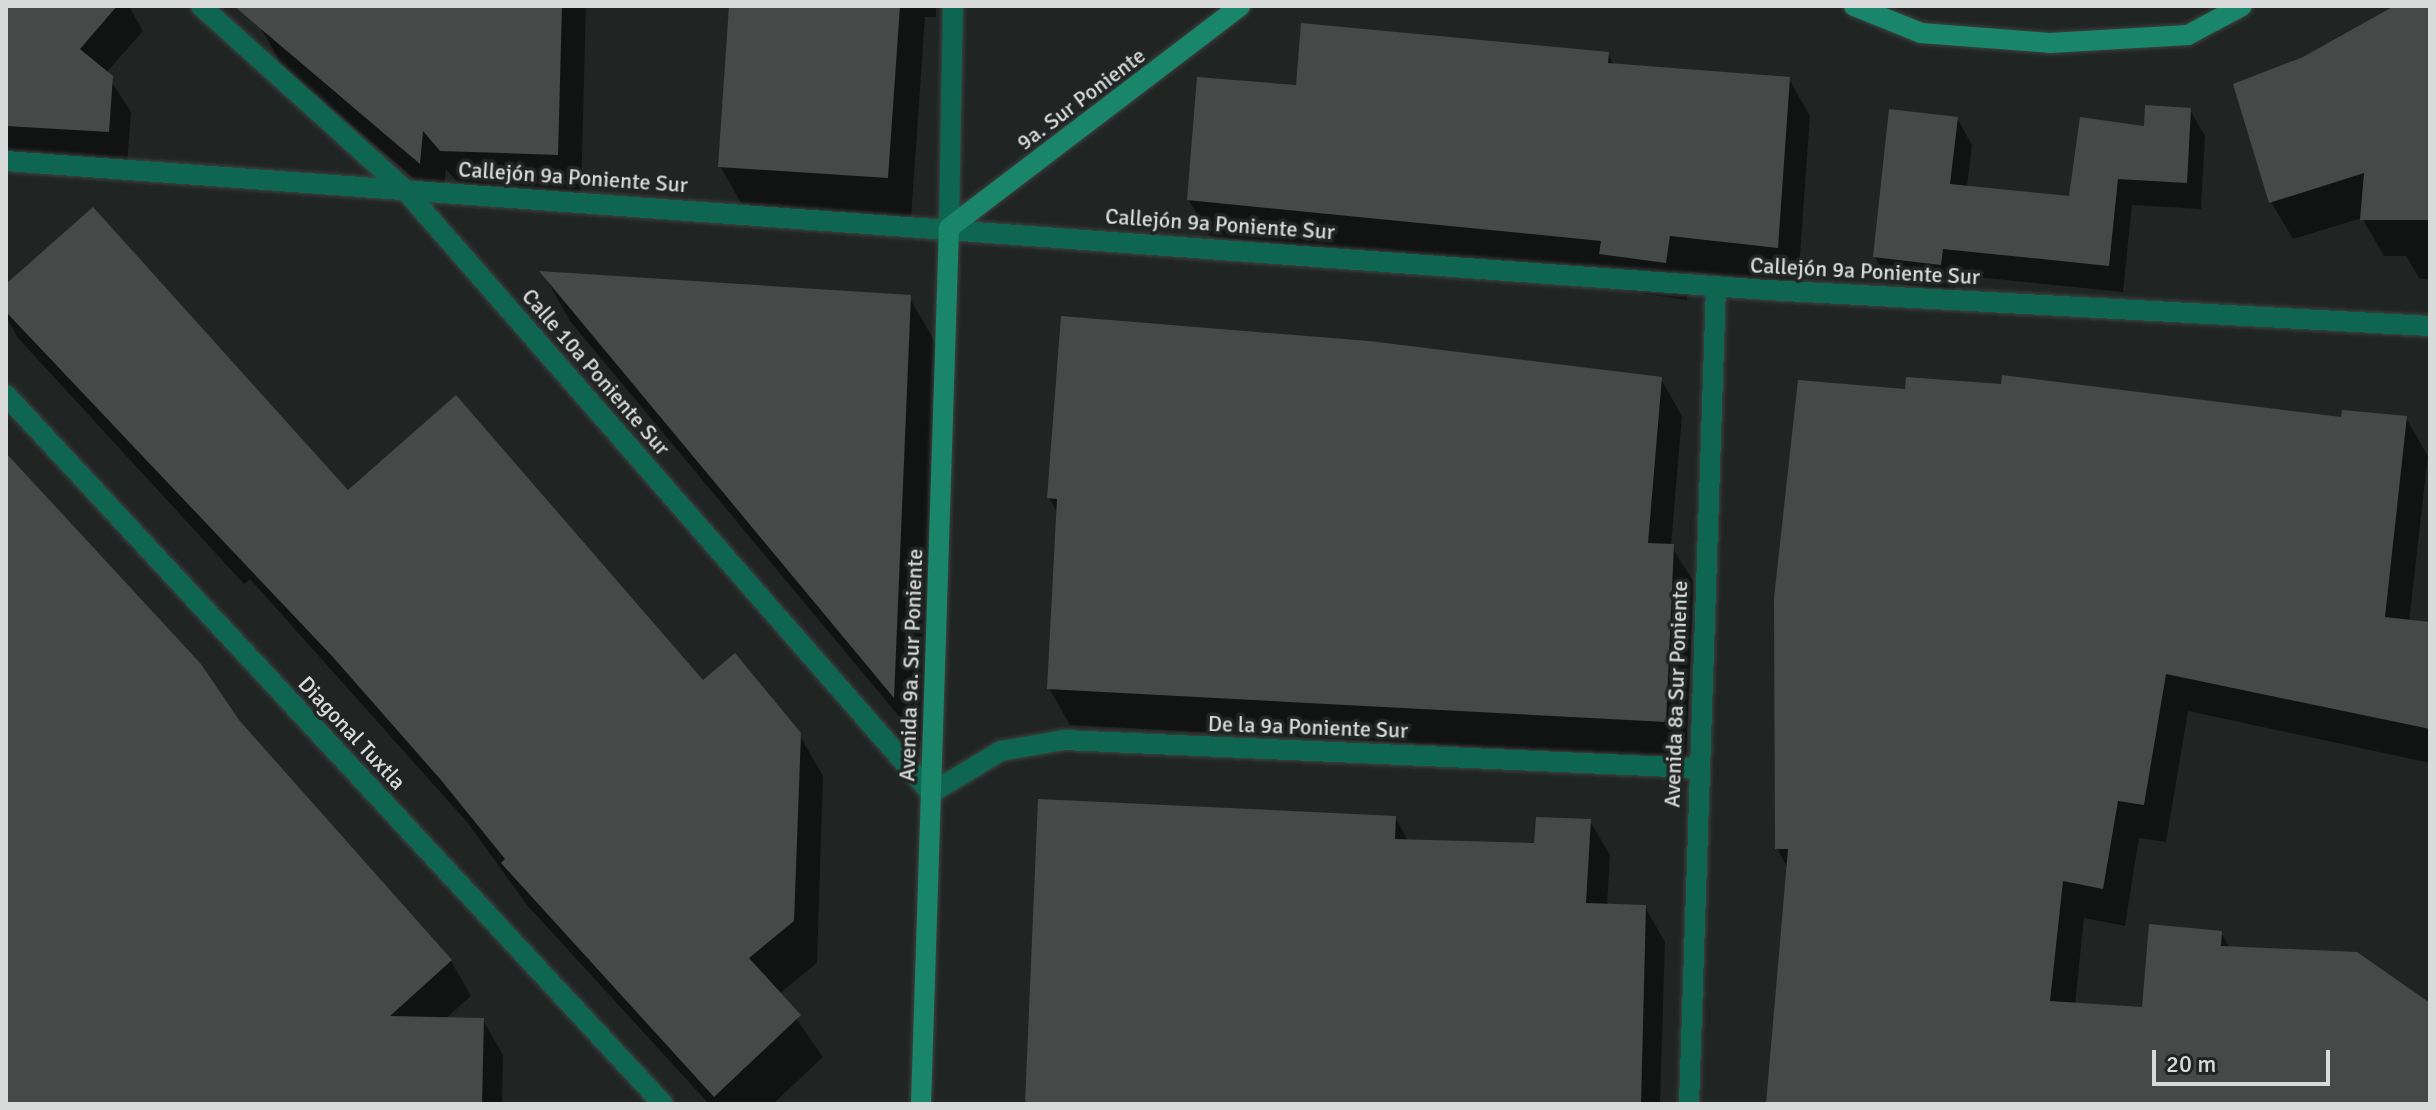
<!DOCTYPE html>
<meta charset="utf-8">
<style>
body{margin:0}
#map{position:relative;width:2436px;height:1110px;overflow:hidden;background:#202523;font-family:Signika,sans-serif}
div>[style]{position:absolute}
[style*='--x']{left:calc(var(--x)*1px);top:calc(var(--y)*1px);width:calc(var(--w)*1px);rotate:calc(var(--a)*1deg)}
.shadow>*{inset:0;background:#0007}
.building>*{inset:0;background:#454a48}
.roads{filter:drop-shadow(0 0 2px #3d4240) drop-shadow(0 0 2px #3d4240)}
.minor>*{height:20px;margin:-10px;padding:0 10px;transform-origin:10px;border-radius:10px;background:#0e6551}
.secondary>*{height:20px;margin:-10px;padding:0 10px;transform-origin:10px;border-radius:10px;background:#19866c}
span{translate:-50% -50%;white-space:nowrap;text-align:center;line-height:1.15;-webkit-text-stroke:7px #202523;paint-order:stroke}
.street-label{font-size:22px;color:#d8dbda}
.frame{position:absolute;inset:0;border:8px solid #d8dbda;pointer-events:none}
.scale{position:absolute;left:2152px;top:1050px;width:178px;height:36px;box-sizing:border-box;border:4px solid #d8dbda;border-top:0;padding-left:10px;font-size:24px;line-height:28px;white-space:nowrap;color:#d8dbda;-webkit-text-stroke:6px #202523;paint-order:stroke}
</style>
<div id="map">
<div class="shadow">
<div style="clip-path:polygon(6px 6px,129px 6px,143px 31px,106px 73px,131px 112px,127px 165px,6px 158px)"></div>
<div style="clip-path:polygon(275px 6px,586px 6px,581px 196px,466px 192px,446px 169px,443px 203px,283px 67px,259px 25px)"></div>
<div style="clip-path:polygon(731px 6px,936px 6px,936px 17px,925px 17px,911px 219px,744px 208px,720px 166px)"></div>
<div style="clip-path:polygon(2393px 6px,2430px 6px,2430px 280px,2419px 278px,2406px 256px,2384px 256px,2362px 218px,2293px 239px,2271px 202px,2304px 59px)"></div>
<div style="clip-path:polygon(1608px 54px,1614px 65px,1789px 79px,1810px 116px,1798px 284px,1691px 272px,1687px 300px,1623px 291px,1615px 277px,1210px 237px,1189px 200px,1298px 87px)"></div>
<div style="clip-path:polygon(2190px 110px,2205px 136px,2201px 209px,2132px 205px,2123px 292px,1957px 275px,1955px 291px,1890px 283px,1875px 257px,1957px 118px,1972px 145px,1967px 187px,2071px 198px,2146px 128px)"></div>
<div style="clip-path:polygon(543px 273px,909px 297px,938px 347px,922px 744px,570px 321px)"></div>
<div style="clip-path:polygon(6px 287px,348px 493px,799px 734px,823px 776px,817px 963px,779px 994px,823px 1057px,773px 1104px,709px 1104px,527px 905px,467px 822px,250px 579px,244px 584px,18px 338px,6px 317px)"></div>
<div style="clip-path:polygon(1661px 379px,1682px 416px,1671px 546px,1694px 582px,1686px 758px,1070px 725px,1049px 688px,1058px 514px,1049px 498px)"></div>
<div style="clip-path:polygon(2406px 418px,2428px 456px,2409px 622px,2430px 624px,2430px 763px,2188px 711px,2166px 842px,2139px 838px,2125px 926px,2084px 918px,2075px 1004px,2144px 1009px,2221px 933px,2230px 948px,2430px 1006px,2430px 1104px,1768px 1104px,1788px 869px,1777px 848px,2343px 420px)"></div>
<div style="clip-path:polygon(6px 453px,200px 666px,237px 721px,451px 961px,471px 996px,445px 1019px,483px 1020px,503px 1055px,502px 1104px,6px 1104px)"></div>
<div style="clip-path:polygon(1395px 817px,1408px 841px,1536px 845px,1590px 821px,1610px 855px,1607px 906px,1645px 907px,1665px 942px,1660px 1104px,1027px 1104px)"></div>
</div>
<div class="building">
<div style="clip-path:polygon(6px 6px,117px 6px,80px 49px,113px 76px,109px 132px,6px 126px)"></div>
<div style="clip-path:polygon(234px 6px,562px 6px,558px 155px,440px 151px,423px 131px,420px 164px)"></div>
<div style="clip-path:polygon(729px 6px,900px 6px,888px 178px,718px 167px)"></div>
<div style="clip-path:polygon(2394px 6px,2430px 6px,2430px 220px,2360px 220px,2364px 173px,2269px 203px,2233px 84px,2303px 57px)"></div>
<div style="clip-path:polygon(1301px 23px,1609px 52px,1608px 63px,1790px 77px,1778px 248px,1670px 236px,1666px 263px,1599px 254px,1601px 241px,1187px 200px,1197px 77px,1296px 85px)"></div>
<div style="clip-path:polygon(2145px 105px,2191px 108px,2187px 183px,2118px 179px,2109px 266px,1943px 249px,1941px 265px,1873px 257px,1889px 109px,1958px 117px,1950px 184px,2069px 196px,2080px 117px,2144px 126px)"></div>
<div style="clip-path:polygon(93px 207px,348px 490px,456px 395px,703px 680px,735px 653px,801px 733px,794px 921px,749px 958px,801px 1015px,714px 1097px,501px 863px,505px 859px,441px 780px,332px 656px,6px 312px,6px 284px)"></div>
<div style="clip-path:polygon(539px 271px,911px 295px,894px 698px)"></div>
<div style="clip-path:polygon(1061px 316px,1369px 341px,1662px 377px,1648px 543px,1674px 544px,1666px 722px,1047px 689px,1057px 499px,1047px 498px)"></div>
<div style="clip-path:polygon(2002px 375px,2341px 417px,2342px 410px,2407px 416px,2385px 617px,2430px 622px,2430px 729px,2166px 674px,2144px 805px,2118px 801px,2103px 889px,2063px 881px,2050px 1001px,2142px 1007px,2149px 924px,2222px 931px,2221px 946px,2357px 952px,2430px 1003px,2430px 1104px,1766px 1104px,1788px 849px,1775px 849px,1774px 598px,1798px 380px,1905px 389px,1906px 377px,2001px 384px)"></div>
<div style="clip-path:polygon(6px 453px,201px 664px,239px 720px,452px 960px,390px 1016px,484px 1018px,482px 1104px,6px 1104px)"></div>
<div style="clip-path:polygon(1038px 799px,1396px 816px,1395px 839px,1534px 843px,1536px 817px,1591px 819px,1586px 903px,1646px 905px,1641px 1104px,1025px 1104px)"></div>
</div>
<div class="roads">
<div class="minor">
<div style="--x:201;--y:6;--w:275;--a:42"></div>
<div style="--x:405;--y:190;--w:800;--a:48.9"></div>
<div style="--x:931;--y:793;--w:82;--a:-31"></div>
<div style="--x:1001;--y:751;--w:64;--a:-9.9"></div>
<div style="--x:1064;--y:740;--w:633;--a:2.54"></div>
<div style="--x:6;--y:161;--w:1766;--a:4.19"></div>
<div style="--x:1767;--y:290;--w:664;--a:3.11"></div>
<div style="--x:949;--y:228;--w:222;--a:-89"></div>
<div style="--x:6;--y:395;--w:967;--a:47.18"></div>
<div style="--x:1689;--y:1104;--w:818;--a:-88.11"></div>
</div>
<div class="secondary">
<div style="--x:1854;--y:6;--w:72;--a:21.9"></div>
<div style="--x:1921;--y:33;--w:129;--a:4.4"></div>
<div style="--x:2050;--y:43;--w:138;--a:-3.3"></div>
<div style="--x:2188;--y:35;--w:61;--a:-28.2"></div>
<div style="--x:921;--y:1104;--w:876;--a:-88.17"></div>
<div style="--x:949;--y:228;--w:366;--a:-37.3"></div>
</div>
</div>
<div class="street-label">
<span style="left:1081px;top:99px;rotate:-37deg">9a. Sur Poniente</span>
<span style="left:573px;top:177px;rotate:4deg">Callejón 9a Poniente Sur</span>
<span style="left:1220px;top:224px;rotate:4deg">Callejón 9a Poniente Sur</span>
<span style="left:1865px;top:271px;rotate:3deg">Callejón 9a Poniente Sur</span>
<span style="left:596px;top:372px;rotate:49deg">Calle 10a Poniente Sur</span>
<span style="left:911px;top:665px;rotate:-88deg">Avenida 9a. Sur Poniente</span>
<span style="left:1676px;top:694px;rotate:-88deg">Avenida 8a Sur Poniente</span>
<span style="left:1308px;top:727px;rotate:2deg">De la 9a Poniente Sur</span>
<span style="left:352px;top:733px;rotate:47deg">Diagonal Tuxtla</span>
</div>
<div class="frame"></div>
<div class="scale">20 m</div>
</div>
